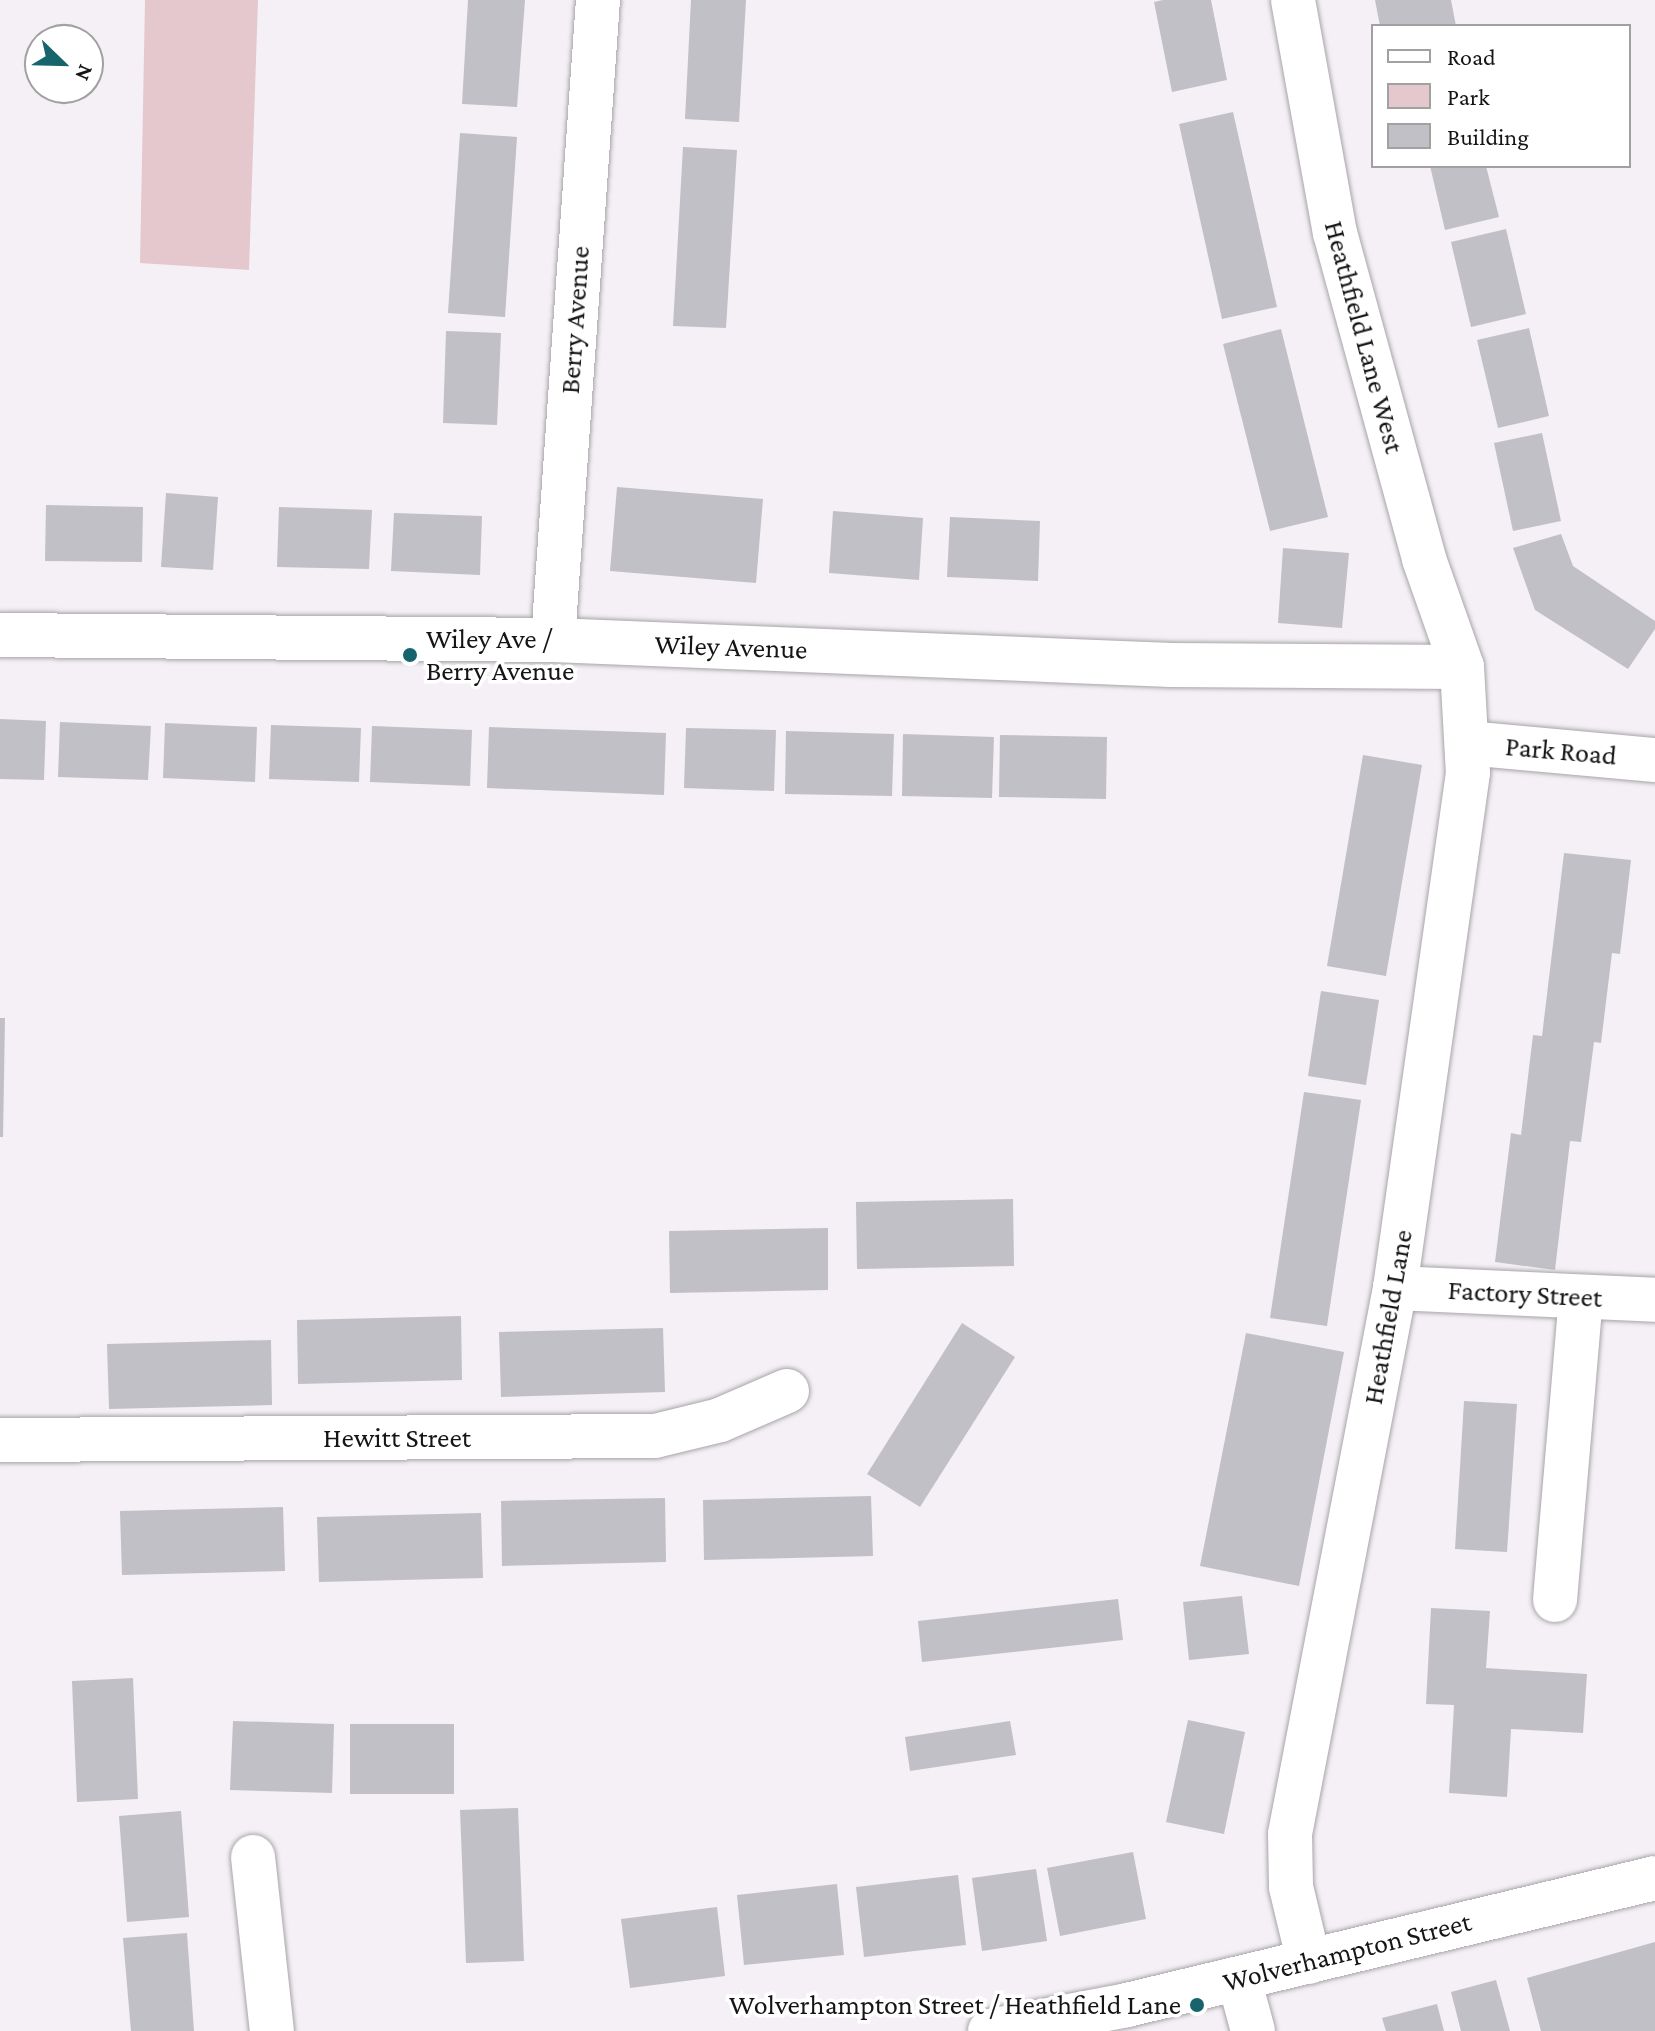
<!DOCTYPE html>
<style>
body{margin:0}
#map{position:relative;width:1655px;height:2031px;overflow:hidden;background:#f4f0f5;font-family:"Crimson Pro",serif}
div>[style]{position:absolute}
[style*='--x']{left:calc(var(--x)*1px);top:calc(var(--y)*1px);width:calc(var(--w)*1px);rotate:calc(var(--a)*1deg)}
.green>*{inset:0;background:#e5c8ce}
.building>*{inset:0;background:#c1c0c6}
.roads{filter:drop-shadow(0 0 2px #a8a5a9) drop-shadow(0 0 2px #a8a5a9)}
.street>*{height:44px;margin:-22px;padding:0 22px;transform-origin:22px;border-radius:22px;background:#fff}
.secondary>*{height:44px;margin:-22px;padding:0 22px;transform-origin:22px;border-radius:22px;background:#fff}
.dots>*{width:22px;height:22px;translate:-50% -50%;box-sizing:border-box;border:4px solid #fff;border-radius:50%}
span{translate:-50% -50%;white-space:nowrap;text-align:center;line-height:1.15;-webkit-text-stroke:7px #fff;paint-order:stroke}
.street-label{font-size:28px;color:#151416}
.poi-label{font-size:28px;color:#151416}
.left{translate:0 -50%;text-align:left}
.right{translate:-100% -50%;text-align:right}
.legend{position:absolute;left:1371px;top:24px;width:260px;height:144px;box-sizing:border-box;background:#fff;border:2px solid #a1a1a2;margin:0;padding:10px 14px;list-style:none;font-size:24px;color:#151416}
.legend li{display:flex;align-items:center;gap:16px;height:40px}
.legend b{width:40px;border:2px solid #a1a1a2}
.north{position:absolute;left:24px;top:24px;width:80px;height:80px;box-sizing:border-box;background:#fff;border:2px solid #a1a1a2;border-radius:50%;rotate:113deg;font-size:22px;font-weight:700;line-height:32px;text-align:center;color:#151416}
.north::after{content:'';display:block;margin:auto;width:28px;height:36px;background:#17646c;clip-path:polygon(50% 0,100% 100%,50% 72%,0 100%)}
</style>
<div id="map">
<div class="green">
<div style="clip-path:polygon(145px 0,258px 0,249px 270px,140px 263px)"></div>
</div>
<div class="building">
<div style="clip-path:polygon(468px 0,525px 0,517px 107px,462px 104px)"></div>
<div style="clip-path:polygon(691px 0,746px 0,739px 122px,685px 119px)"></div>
<div style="clip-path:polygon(1163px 0,1211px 0,1227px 80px,1172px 92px,1154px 2px)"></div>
<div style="clip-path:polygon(1375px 0,1451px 0,1456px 26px,1380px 26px)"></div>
<div style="clip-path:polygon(1233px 112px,1277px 307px,1222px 319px,1179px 124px)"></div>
<div style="clip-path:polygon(460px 133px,517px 137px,505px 317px,448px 313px)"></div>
<div style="clip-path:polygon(683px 147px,737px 150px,726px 328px,673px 326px)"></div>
<div style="clip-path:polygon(1430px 166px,1486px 166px,1499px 217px,1445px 230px)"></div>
<div style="clip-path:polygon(1506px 229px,1526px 314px,1471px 327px,1451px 242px)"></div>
<div style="clip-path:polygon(1529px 328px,1549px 416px,1498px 428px,1477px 340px)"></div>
<div style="clip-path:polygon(1281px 329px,1328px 517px,1270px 531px,1223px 344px)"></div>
<div style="clip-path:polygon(446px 331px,501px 333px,497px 425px,443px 423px)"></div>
<div style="clip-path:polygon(1542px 433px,1561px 521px,1513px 531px,1494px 443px)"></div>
<div style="clip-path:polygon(617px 487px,763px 499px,756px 583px,610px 571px)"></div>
<div style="clip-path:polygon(166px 493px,218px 497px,213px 570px,161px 567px)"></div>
<div style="clip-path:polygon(46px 505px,143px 507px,142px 562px,45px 561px)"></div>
<div style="clip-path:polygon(279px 507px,372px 510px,369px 569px,277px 567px)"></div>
<div style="clip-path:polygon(833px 511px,923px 518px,919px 580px,829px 573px)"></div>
<div style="clip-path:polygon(394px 513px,482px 516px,480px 575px,391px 571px)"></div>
<div style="clip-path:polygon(950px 517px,1040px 521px,1038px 581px,947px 577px)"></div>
<div style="clip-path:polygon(1561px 534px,1573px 566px,1655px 621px,1655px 629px,1628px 669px,1535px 610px,1513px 548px)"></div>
<div style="clip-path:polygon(1283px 548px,1349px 553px,1342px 628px,1278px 623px)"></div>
<div style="clip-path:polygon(0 719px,46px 721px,44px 780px,0 779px)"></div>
<div style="clip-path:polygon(60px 722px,151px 726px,148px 780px,58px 777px)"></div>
<div style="clip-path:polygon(165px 723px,257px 727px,255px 782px,163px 778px)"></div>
<div style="clip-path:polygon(271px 725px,361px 728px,359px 782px,269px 779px)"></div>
<div style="clip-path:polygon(372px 726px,472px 730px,470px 786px,370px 782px)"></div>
<div style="clip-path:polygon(489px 727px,666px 733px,664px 795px,487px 788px)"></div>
<div style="clip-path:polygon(686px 728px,776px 730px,774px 791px,684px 788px)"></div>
<div style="clip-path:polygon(786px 731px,894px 734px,892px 796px,785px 794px)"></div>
<div style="clip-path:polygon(903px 734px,994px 737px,992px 798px,902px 796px)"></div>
<div style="clip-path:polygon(1000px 735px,1107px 737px,1106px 799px,999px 797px)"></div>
<div style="clip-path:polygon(1363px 755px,1422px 765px,1386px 976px,1327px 966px)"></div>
<div style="clip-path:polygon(1564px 853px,1631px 860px,1620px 954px,1612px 953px,1601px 1043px,1594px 1042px,1581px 1142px,1570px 1141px,1555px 1270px,1495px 1262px,1511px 1133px,1521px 1135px,1533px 1035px,1542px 1036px)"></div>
<div style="clip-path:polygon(1321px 991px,1379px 1000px,1366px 1085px,1308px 1076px)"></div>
<div style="clip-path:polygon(0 1018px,5px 1018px,3px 1137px,0 1137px)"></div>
<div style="clip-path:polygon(1304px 1092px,1361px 1100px,1327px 1326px,1270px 1318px)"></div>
<div style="clip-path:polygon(1013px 1199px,1014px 1266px,857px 1269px,856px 1202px)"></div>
<div style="clip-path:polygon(828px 1228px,828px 1290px,670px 1293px,669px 1231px)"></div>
<div style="clip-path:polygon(461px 1316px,462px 1380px,298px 1384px,297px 1320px)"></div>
<div style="clip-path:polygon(962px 1323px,1015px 1357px,920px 1507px,867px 1474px)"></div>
<div style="clip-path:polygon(663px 1328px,665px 1392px,501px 1397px,499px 1332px)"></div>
<div style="clip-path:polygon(1246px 1333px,1344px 1352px,1299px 1586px,1200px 1566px)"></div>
<div style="clip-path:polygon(271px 1340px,272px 1405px,109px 1409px,107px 1344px)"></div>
<div style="clip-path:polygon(1464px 1401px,1517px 1404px,1507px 1552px,1455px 1549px)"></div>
<div style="clip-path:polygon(871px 1496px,873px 1556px,704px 1560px,703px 1500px)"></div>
<div style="clip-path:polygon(665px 1498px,666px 1562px,502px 1566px,501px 1501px)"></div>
<div style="clip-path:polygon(283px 1507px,285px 1571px,122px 1575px,120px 1511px)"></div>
<div style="clip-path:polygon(481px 1513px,483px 1578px,319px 1582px,317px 1517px)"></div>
<div style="clip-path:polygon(1242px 1596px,1249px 1654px,1189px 1660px,1183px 1602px)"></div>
<div style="clip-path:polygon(1118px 1599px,1123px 1640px,922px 1662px,918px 1621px)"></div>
<div style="clip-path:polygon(1431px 1608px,1490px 1611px,1486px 1668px,1587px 1674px,1583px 1733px,1511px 1729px,1507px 1797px,1449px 1793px,1454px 1705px,1426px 1704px)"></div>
<div style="clip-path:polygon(133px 1678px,138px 1799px,77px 1802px,72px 1681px)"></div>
<div style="clip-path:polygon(1188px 1720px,1245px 1732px,1224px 1834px,1166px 1822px)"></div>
<div style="clip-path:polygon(233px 1721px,334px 1724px,332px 1793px,230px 1790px)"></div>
<div style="clip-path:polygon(1010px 1721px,1016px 1755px,910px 1771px,905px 1737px)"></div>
<div style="clip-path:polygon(350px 1724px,454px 1724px,454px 1794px,350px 1794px)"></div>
<div style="clip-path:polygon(518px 1808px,524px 1961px,466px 1963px,460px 1810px)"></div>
<div style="clip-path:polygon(181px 1811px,189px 1917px,127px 1922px,119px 1816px)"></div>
<div style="clip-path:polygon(1133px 1852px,1146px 1919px,1060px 1936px,1047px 1868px)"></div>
<div style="clip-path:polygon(1036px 1869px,1047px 1941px,982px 1951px,972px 1878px)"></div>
<div style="clip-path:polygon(958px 1875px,966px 1945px,864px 1957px,856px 1887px)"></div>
<div style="clip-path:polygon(837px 1884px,844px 1955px,744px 1965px,737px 1895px)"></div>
<div style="clip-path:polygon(717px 1907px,725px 1976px,630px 1988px,621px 1919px)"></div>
<div style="clip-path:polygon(187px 1933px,194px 2031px,131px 2031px,123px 1938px)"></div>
<div style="clip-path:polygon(1655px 1942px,1655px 2031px,1541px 2031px,1527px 1978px)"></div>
<div style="clip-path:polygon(1496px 1980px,1510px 2031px,1461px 2031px,1451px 1992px)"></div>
<div style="clip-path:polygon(1437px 2004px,1444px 2031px,1386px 2031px,1382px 2018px)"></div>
</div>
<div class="roads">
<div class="street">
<div style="--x:1293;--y:0;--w:237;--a:79.8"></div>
<div style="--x:1335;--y:233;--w:338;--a:74.7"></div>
<div style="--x:1424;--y:559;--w:114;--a:70.6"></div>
<div style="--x:1462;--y:667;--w:106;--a:86.8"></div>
<div style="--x:1468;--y:773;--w:520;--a:98.07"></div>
<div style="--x:1395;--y:1288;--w:556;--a:100.89"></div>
<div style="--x:1290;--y:1834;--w:53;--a:88.9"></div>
<div style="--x:1291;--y:1887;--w:77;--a:76.5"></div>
<div style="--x:0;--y:635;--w:553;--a:0.52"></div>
<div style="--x:553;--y:640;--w:619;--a:2.32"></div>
<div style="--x:1171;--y:665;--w:291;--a:0.4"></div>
<div style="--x:553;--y:640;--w:642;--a:-85.98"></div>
<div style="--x:1467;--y:743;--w:189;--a:5.2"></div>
<div style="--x:1395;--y:1288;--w:260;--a:2.6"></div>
<div style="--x:0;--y:1440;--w:655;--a:-0.35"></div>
<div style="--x:655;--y:1436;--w:67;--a:-13.8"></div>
<div style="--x:720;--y:1420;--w:73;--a:-23.4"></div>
<div style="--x:1555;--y:1600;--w:304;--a:-85.1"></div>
<div style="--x:253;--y:1857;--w:175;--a:83.8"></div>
<div style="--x:1239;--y:1979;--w:54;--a:74.9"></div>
</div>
<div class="secondary">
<div style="--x:990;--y:2031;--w:139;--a:-10.7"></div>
<div style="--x:1127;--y:2005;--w:543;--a:-13.52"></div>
</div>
</div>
<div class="dots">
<div style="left:410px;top:655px;background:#17646c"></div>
<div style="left:1197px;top:2005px;background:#17646c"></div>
</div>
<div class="street-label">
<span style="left:575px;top:320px;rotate:-86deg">Berry Avenue</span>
<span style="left:1364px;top:337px;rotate:75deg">Heathfield Lane West</span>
<span style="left:731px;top:647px;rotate:2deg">Wiley Avenue</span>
<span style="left:1561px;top:751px;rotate:5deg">Park Road</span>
<span style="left:1525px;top:1294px;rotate:3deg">Factory Street</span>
<span style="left:1388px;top:1317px;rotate:-80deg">Heathfield Lane</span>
<span style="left:397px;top:1438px">Hewitt Street</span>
<span style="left:1347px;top:1952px;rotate:-14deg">Wolverhampton Street</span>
</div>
<div class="poi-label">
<span class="left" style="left:426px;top:655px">Wiley Ave /<br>Berry Avenue</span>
<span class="right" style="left:1181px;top:2005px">Wolverhampton Street / Heathfield Lane</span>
</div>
<ul class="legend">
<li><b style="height:10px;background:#fff"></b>Road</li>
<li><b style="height:22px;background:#e5c8ce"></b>Park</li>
<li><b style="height:22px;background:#c1c0c6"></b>Building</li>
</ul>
<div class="north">N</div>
</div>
